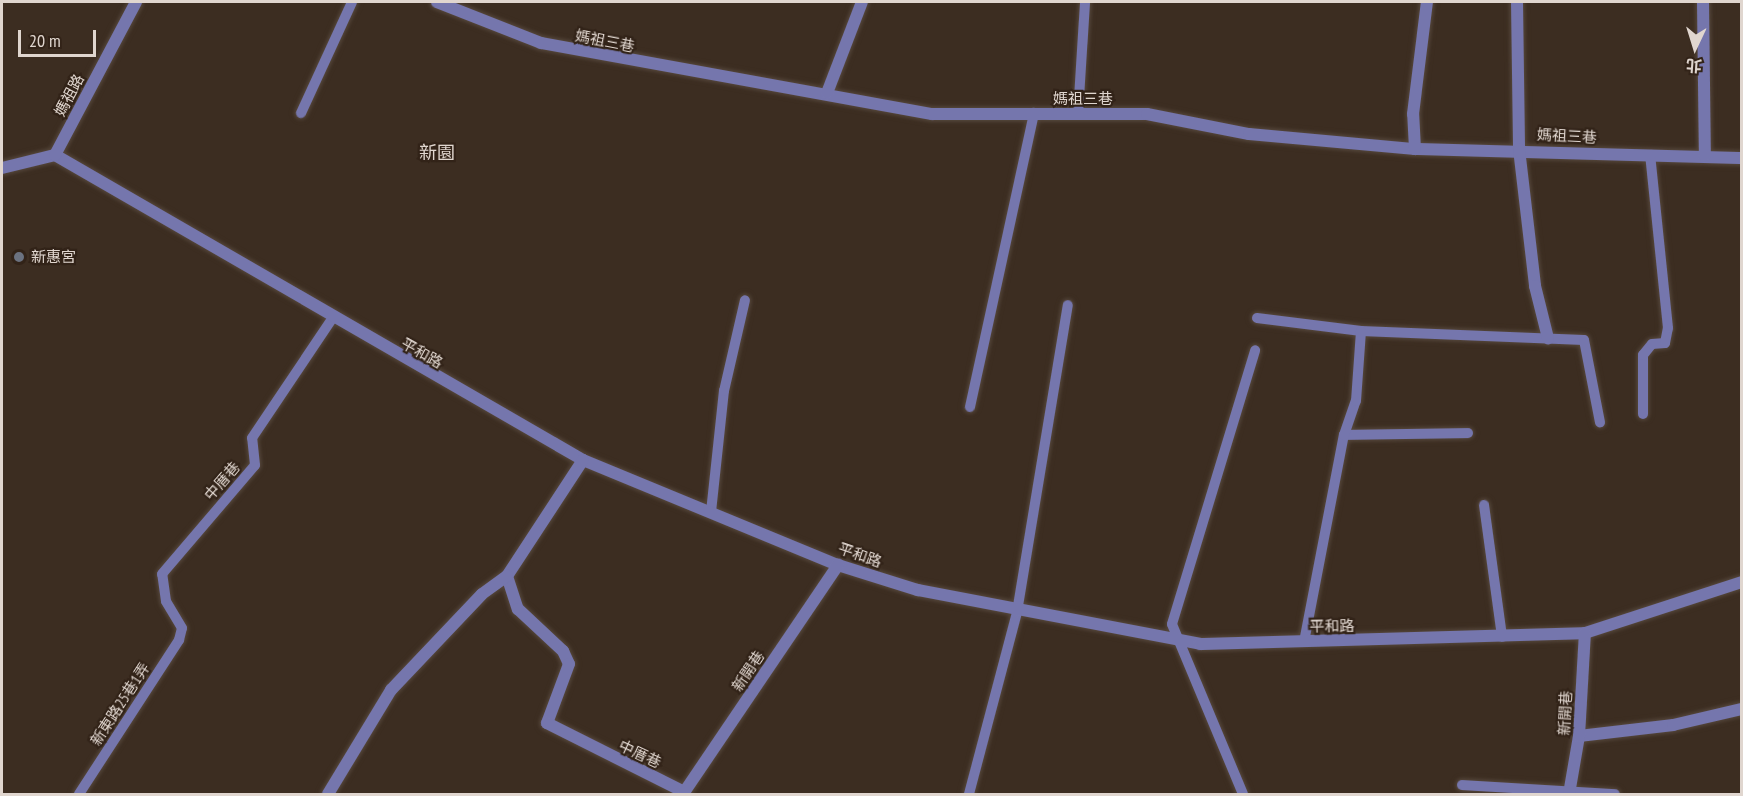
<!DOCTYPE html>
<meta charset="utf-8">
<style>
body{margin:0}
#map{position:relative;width:1743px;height:796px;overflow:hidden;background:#3c2d21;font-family:"PT Sans Narrow","Noto Sans TC",sans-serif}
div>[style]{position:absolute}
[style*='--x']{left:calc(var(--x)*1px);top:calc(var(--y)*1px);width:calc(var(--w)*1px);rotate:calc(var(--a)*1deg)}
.roads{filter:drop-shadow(0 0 2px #56483d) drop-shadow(0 0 2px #56483d)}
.service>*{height:10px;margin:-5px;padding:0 5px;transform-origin:5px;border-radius:5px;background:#7576ad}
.minor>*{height:12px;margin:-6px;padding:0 6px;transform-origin:6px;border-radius:6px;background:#7576ad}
.dots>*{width:16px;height:16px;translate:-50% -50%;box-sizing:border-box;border:3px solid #322318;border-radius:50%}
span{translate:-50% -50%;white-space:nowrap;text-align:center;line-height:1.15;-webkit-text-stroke:4.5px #322318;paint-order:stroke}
.street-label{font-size:15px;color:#e0d6cf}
.poi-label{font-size:15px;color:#e0d6cf}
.left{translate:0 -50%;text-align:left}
.quarter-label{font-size:18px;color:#e0d6cf}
.frame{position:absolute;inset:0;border:3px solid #e0d6cf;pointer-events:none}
.north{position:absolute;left:1665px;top:18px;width:60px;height:60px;-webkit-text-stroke:4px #322318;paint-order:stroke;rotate:184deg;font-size:16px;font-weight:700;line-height:24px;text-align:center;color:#e0d6cf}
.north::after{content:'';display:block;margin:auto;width:21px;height:27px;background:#e0d6cf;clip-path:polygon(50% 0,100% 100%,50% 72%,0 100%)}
.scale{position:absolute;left:18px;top:30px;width:78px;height:27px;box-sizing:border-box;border:3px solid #e0d6cf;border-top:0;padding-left:8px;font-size:18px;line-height:21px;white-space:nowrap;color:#e0d6cf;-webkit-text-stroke:4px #322318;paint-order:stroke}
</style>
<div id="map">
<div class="roads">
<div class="service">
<div style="--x:301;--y:113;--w:122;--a:-65.3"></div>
<div style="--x:1078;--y:114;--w:112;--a:-86.4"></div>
<div style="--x:1257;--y:318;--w:105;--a:7.1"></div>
<div style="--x:1361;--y:331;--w:223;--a:2.3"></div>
<div style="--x:1584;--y:340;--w:84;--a:79"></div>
<div style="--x:970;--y:407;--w:301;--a:-77.7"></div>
<div style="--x:1643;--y:414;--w:59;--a:-90"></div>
<div style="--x:1643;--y:355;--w:14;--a:-51"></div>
<div style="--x:1652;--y:344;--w:13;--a:-4"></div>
<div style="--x:1665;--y:343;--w:15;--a:-79"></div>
<div style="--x:1668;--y:328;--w:174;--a:-95.9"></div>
<div style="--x:1344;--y:435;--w:124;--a:-0.9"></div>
<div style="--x:1484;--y:505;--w:133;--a:82.2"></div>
<div style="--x:711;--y:512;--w:122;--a:-83.9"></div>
<div style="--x:724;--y:391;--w:93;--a:-77"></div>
<div style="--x:1304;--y:642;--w:211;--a:-79.1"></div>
<div style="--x:1344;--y:435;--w:36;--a:-71"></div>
<div style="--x:1356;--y:401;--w:70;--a:-85.9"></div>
<div style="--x:1462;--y:785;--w:153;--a:3.4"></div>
<div style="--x:79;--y:794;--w:184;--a:-57"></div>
<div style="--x:179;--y:640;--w:12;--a:-76"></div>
<div style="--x:182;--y:628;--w:31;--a:-121"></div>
<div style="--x:166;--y:601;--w:27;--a:-98"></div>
<div style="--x:162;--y:574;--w:143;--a:-49.5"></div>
<div style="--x:255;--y:465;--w:27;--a:-96"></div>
<div style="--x:252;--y:438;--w:143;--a:-56.1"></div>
<div style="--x:969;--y:794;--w:188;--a:-75.2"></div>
<div style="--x:1017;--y:612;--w:311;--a:-80.6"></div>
<div style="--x:1243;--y:794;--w:184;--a:-112.7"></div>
<div style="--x:1172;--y:624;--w:286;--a:-73.1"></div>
</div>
<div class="minor">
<div style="--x:437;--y:2;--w:112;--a:21.5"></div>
<div style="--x:541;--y:43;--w:397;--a:10.3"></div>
<div style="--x:932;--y:114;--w:215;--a:0"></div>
<div style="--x:1147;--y:114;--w:104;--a:11.1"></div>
<div style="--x:1249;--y:134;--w:167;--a:5.2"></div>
<div style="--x:1415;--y:149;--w:327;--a:1.6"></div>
<div style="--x:1517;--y:2;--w:147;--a:89.2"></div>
<div style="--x:1519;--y:149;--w:138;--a:83.3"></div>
<div style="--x:1535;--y:286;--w:54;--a:76"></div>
<div style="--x:1703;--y:2;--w:153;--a:89.3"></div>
<div style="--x:827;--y:93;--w:97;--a:-69"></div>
<div style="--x:1415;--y:149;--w:35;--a:-93"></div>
<div style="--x:1413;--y:114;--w:113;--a:-82.9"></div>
<div style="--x:55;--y:155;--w:610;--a:30.01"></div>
<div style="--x:583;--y:460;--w:276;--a:22.4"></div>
<div style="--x:838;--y:565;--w:84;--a:17.4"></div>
<div style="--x:918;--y:590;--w:287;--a:10.8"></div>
<div style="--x:1200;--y:644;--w:385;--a:-1.6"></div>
<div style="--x:1585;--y:633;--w:165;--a:-18"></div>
<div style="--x:2;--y:168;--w:55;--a:-13.8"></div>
<div style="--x:55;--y:155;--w:173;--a:-62.1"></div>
<div style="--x:583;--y:460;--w:139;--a:123.2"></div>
<div style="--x:507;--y:576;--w:35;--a:72"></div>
<div style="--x:518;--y:609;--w:62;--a:43"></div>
<div style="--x:563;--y:651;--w:14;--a:65"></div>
<div style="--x:569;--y:664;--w:63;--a:110.4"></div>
<div style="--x:547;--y:723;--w:153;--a:26.7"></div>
<div style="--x:1579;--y:736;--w:95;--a:-6.7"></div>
<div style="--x:1673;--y:725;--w:71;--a:-13.1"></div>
<div style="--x:328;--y:794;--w:122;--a:-58.8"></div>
<div style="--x:391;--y:690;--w:132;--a:-46.5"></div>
<div style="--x:482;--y:594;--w:31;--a:-36"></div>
<div style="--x:683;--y:794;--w:277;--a:-55.9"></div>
<div style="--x:1569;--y:794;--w:59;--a:-80.2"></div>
<div style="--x:1579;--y:736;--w:103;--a:-86.7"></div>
</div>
</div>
<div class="dots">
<div style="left:19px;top:257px;background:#6b7280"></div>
</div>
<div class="street-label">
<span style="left:605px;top:41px;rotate:11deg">媽祖三巷</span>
<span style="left:69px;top:95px;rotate:-62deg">媽祖路</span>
<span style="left:1083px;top:99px">媽祖三巷</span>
<span style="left:1567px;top:136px;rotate:3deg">媽祖三巷</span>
<span style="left:422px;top:353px;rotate:29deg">平和路</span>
<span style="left:222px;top:481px;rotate:-49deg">中厝巷</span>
<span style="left:860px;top:555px;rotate:19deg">平和路</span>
<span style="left:1332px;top:626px;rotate:-1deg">平和路</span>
<span style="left:748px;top:671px;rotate:-56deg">新開巷</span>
<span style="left:120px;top:704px;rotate:-57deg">新東路25巷1弄</span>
<span style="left:1565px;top:713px;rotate:-87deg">新開巷</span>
<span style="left:640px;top:754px;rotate:25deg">中厝巷</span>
</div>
<div class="poi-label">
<span class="left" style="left:31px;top:257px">新惠宮</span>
</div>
<div class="quarter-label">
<span style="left:437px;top:153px">新園</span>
</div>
<div class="frame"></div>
<div class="north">北</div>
<div class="scale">20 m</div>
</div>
